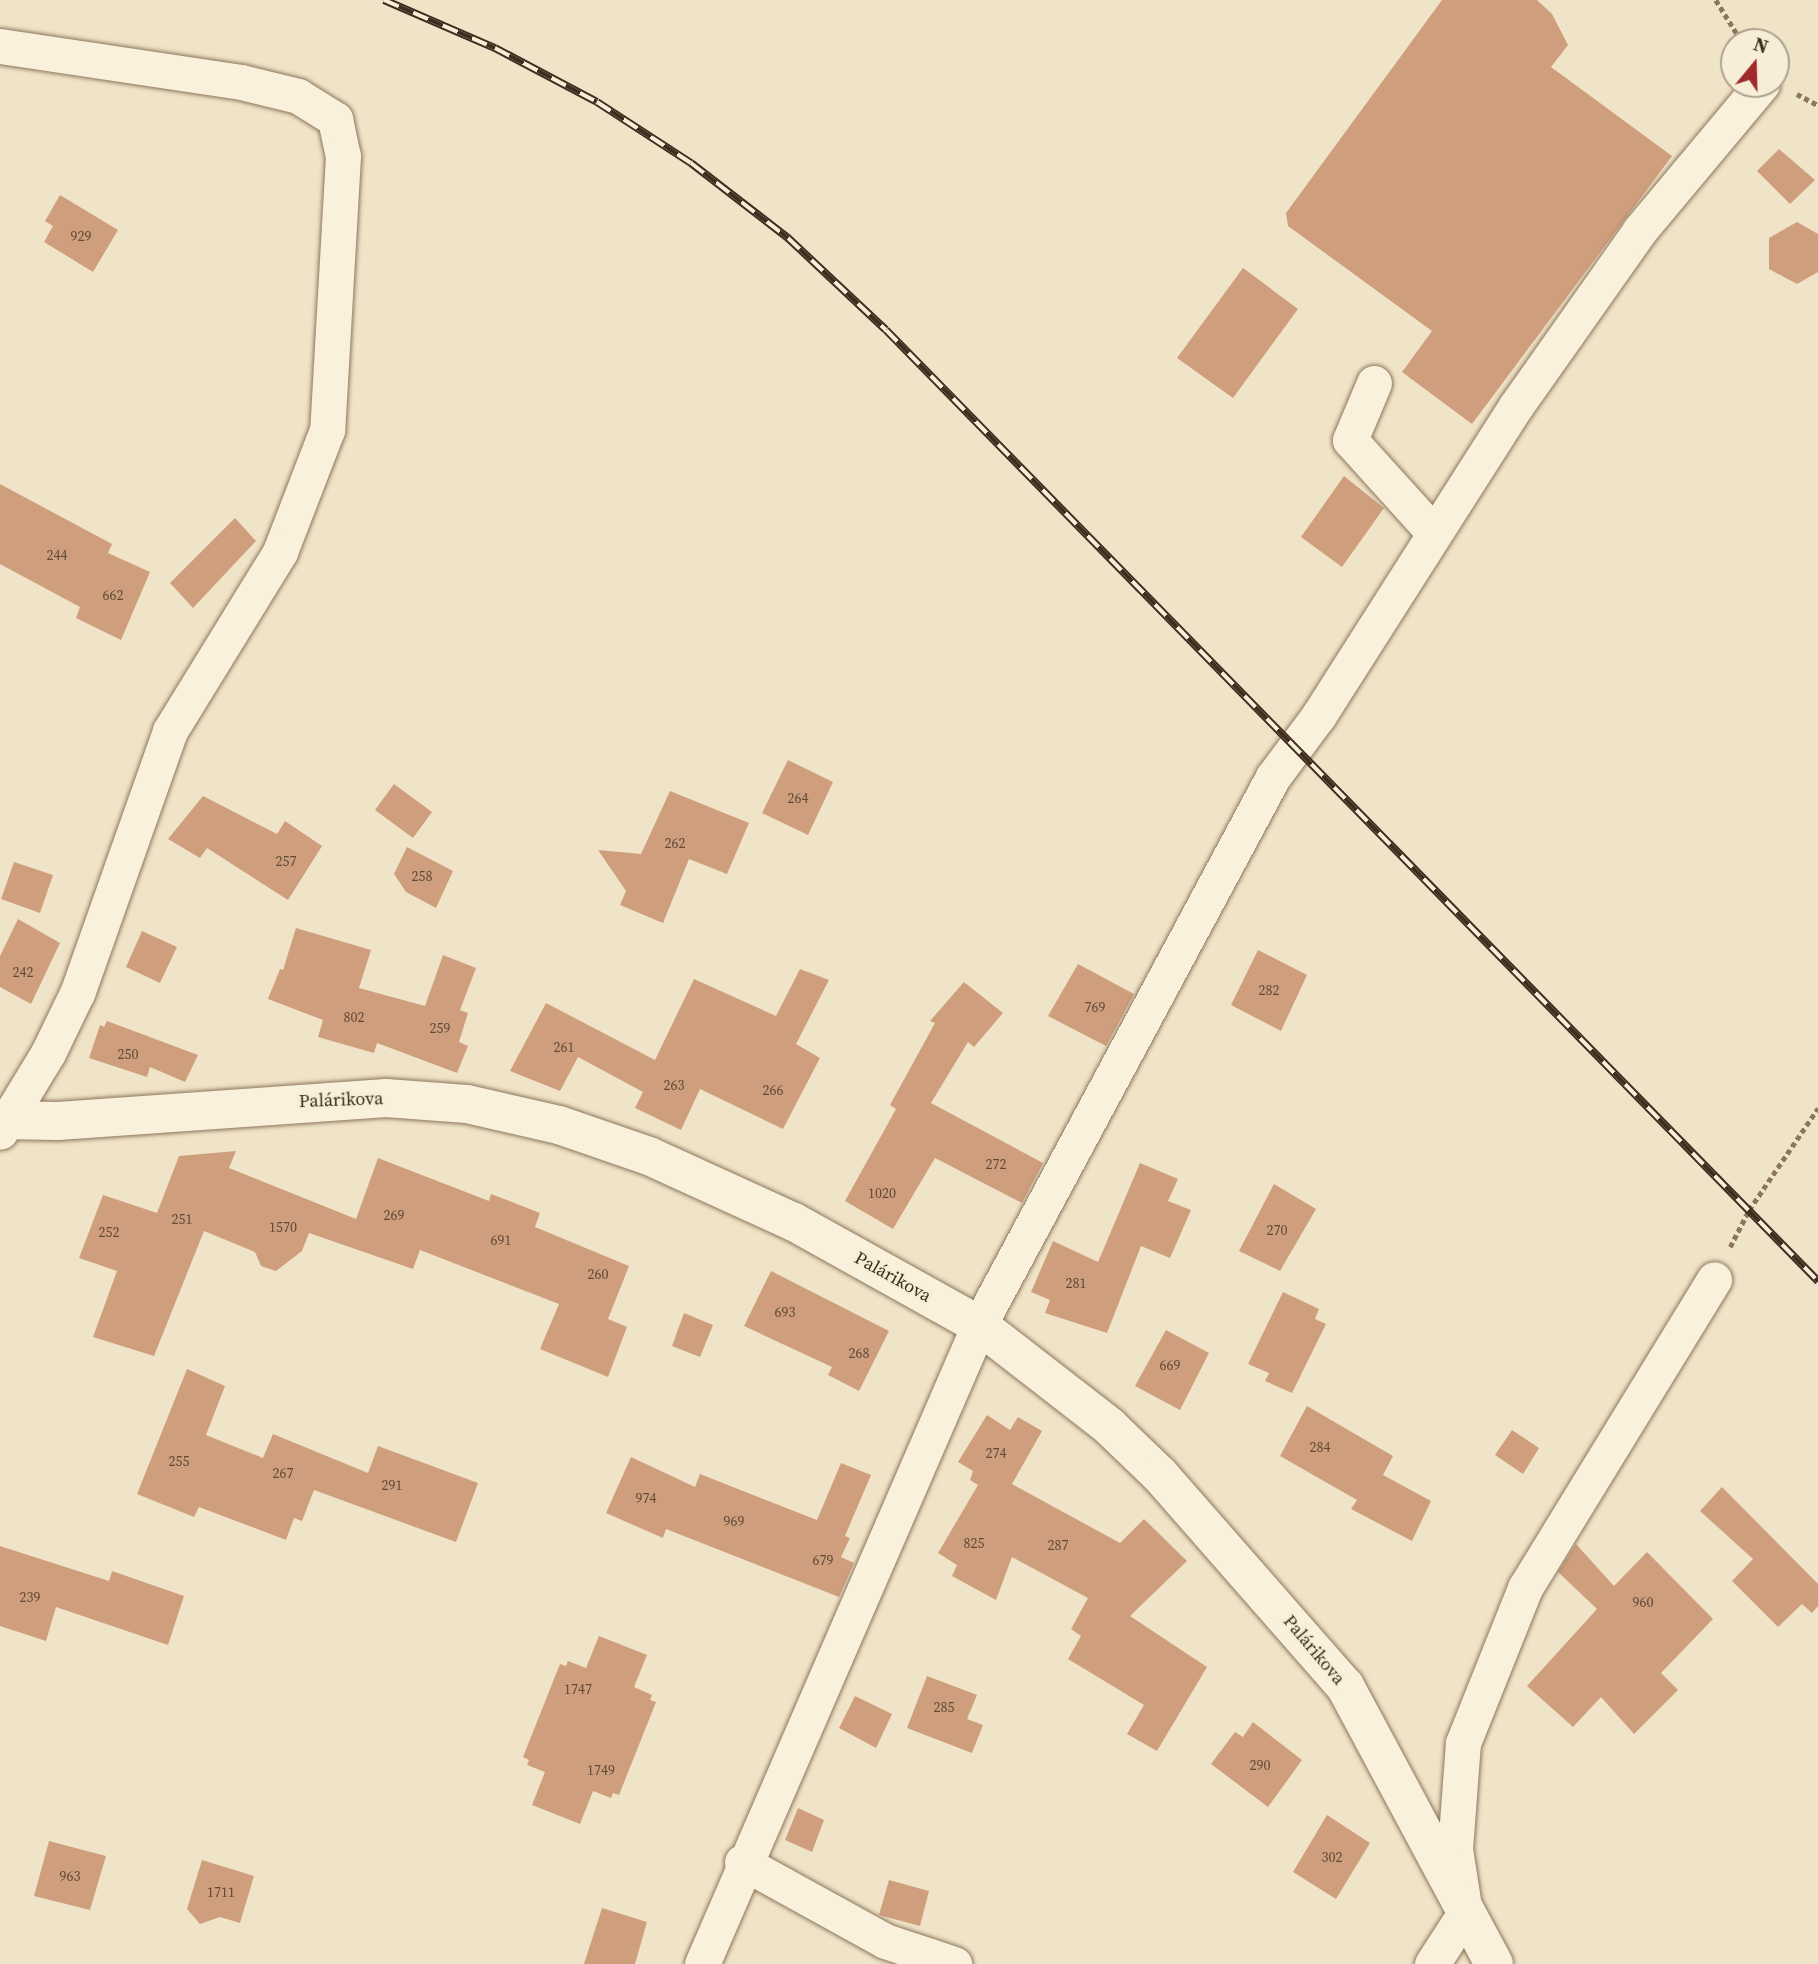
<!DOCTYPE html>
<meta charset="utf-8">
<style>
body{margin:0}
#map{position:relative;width:1818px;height:1964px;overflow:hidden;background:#f0e4c8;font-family:"Source Serif 4",serif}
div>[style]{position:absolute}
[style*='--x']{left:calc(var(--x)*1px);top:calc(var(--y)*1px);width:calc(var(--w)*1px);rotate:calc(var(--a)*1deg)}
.building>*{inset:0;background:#cf9f7d}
.path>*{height:4.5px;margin-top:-2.25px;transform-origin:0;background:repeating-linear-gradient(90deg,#8d765c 0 5px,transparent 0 8.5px)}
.roads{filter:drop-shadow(0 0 2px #8d765c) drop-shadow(0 0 2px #8d765c)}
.minor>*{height:35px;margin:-17.5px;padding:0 17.5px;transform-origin:17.5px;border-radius:17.5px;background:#faf1dc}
.secondary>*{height:38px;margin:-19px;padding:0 19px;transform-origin:19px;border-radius:19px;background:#faf1dc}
.rail>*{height:8px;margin-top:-4px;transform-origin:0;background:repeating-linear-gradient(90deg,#f7eed8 0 16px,#3d2e20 0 32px);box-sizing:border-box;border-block:2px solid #3d2e20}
span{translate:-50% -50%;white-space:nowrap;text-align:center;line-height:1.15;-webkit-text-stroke:5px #f7eed8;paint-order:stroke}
.number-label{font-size:14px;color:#624a37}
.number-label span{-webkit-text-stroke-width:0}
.street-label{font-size:18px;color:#3d2e20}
.north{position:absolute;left:1720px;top:28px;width:70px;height:70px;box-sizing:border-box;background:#f7eed8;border:2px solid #ada18e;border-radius:50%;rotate:19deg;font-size:19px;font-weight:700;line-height:28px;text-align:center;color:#3d2e20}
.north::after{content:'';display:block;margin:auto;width:24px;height:32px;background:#9e2a2b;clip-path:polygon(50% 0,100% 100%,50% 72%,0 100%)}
</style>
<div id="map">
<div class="building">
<div style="clip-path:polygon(1442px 0,1537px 0,1552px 14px,1568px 45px,1551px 67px,1672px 156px,1472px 424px,1402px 372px,1432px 331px,1288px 226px,1286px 213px)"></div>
<div style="clip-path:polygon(1779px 149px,1815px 180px,1790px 204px,1757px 171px)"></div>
<div style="clip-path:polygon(60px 195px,118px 230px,93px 272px,44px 242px,53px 226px,45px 221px)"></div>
<div style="clip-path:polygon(1797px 222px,1818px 234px,1818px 272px,1797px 284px,1769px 269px,1769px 238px)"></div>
<div style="clip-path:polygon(1243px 268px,1298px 309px,1233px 398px,1177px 358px)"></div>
<div style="clip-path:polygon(1344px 476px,1384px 508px,1342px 567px,1301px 537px)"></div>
<div style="clip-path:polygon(0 484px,112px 544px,108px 553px,150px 572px,121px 640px,76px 618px,80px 607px,0 564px)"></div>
<div style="clip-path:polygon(235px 518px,256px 541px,193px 608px,170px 583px)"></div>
<div style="clip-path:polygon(788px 760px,833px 782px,808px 835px,762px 813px)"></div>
<div style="clip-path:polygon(394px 784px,432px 812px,413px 838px,375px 810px)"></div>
<div style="clip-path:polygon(670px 791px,749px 823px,727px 874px,689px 859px,663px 923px,620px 905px,626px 891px,598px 850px,641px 854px)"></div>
<div style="clip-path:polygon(203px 796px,277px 834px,285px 821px,322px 846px,288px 900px,207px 848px,200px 858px,168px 839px)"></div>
<div style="clip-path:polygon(407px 847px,453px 871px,436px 908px,406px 892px,394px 874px)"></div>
<div style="clip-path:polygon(14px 862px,53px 875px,40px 913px,1px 899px)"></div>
<div style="clip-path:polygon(18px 919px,60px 943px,31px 1004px,0 987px,0 956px)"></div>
<div style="clip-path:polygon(296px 928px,371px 950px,359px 988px,425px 1006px,443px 955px,476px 968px,460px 1010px,468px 1013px,459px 1042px,468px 1046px,457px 1073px,377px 1043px,374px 1053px,318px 1037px,323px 1020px,268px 999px,280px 969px,283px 970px)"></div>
<div style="clip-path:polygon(142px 931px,177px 947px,160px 983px,126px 967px)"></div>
<div style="clip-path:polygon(1258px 950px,1307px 975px,1281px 1031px,1231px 1005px)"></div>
<div style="clip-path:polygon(1078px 964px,1134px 994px,1106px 1046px,1048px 1016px)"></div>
<div style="clip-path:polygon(800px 969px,829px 980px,796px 1044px,820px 1058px,783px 1129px,700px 1089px,681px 1130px,635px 1108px,643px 1092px,578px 1057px,560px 1091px,510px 1071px,546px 1003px,655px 1060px,694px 979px,776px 1016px)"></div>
<div style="clip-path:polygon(964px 982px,1003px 1013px,974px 1047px,968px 1042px,931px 1103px,1043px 1163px,1022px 1203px,935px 1158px,893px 1229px,845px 1201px,896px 1109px,890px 1105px,935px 1023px,930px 1021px)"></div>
<div style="clip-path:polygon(107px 1021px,198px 1055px,185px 1082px,150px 1067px,147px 1077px,89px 1058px,100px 1025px,104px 1027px)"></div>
<div style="clip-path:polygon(236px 1151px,229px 1168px,356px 1219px,378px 1158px,489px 1201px,491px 1194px,540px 1213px,535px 1227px,629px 1266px,608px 1319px,627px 1327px,608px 1377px,540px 1349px,559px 1304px,420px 1250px,413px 1269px,309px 1233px,302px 1251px,276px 1271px,261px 1266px,255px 1252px,204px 1231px,154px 1356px,93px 1337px,117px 1271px,79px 1258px,103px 1195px,157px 1213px,179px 1156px)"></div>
<div style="clip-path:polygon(1140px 1163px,1178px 1179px,1168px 1201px,1191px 1210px,1170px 1258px,1141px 1246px,1107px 1333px,1045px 1313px,1050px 1300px,1031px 1292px,1053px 1241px,1098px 1262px)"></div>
<div style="clip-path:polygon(1274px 1184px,1316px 1209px,1280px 1271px,1239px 1251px)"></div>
<div style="clip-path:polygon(771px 1271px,889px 1331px,859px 1391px,828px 1375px,832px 1367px,744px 1326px)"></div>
<div style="clip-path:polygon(1283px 1292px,1319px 1309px,1315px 1319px,1326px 1324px,1292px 1393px,1265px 1381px,1269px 1373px,1248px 1364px)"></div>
<div style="clip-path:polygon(684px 1313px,713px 1325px,700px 1357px,672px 1346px)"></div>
<div style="clip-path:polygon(1166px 1330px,1209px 1353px,1180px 1410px,1135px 1386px)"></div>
<div style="clip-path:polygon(187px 1369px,225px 1386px,206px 1435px,263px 1458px,273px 1434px,368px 1473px,378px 1446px,478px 1483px,456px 1542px,314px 1490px,302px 1521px,294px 1518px,286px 1540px,199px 1507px,194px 1517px,137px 1494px)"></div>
<div style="clip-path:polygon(1307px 1406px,1393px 1456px,1383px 1475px,1431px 1501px,1412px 1541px,1351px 1509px,1357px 1500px,1280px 1456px)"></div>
<div style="clip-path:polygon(987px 1415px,1010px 1430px,1018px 1417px,1042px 1431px,1012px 1484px,1120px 1543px,1144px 1519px,1187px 1561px,1130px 1616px,1207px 1667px,1157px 1751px,1127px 1734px,1144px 1705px,1068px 1659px,1081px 1636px,1071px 1629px,1088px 1598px,1012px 1557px,996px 1600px,952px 1576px,957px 1565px,938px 1553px,978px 1485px,970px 1480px,973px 1471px,958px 1462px)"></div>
<div style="clip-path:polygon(1512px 1430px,1539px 1448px,1523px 1474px,1495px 1455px)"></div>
<div style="clip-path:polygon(631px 1457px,695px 1487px,700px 1474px,817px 1520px,841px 1463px,871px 1475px,845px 1536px,850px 1538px,841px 1557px,854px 1563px,839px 1597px,666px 1529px,663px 1538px,606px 1513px)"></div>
<div style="clip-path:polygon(1722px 1487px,1818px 1584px,1818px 1606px,1812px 1613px,1802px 1604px,1778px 1627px,1732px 1581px,1753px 1559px,1700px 1511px)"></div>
<div style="clip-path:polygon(1576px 1544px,1614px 1586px,1647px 1552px,1713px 1619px,1661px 1673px,1678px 1690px,1634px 1734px,1601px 1697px,1573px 1727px,1527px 1686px,1597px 1609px,1558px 1572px)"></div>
<div style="clip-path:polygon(0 1546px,109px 1581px,112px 1571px,184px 1596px,168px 1645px,56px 1607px,46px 1641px,0 1626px)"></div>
<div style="clip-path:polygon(599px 1636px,647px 1655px,634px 1687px,652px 1695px,650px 1700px,656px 1702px,619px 1795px,613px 1793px,611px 1798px,593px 1791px,580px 1824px,532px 1805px,545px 1772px,527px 1765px,529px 1760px,523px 1757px,560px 1664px,566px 1666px,568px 1661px,586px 1668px)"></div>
<div style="clip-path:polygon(927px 1676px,977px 1695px,967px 1719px,983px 1725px,972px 1753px,907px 1728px)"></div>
<div style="clip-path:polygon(855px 1696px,892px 1714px,876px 1748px,839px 1728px)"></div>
<div style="clip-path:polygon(1253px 1722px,1302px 1760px,1268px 1807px,1211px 1764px,1235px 1732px,1243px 1737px)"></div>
<div style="clip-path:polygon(798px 1808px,824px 1820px,812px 1852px,785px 1840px)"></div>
<div style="clip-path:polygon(1327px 1815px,1370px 1843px,1336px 1899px,1293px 1872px)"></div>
<div style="clip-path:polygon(49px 1841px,106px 1856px,90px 1910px,34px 1896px)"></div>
<div style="clip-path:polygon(202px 1860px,254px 1876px,240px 1923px,220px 1917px,200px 1924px,187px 1909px)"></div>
<div style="clip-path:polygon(889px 1880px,929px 1891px,920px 1926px,879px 1915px)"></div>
<div style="clip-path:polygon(602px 1908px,647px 1922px,635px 1964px,584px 1964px)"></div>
</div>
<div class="path">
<div style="--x:1716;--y:0;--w:49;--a:58.2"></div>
<div style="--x:1797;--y:94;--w:24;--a:28"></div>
<div style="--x:1730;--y:1247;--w:42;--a:-62.8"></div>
<div style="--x:1749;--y:1210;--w:123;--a:-55.9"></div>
</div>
<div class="roads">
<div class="minor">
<div style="--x:0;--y:46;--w:244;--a:8.5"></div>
<div style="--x:241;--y:82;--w:59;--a:13.8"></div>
<div style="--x:298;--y:96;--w:44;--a:31.9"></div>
<div style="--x:335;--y:119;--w:38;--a:78"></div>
<div style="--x:343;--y:156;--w:274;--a:93.3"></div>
<div style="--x:327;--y:430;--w:131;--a:111.1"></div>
<div style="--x:280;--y:552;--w:210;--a:121.6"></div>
<div style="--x:170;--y:731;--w:278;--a:109.5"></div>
<div style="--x:77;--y:993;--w:67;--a:115.8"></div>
<div style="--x:48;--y:1053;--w:92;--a:121.3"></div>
<div style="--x:1374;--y:383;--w:62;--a:112.8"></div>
<div style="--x:1350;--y:440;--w:125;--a:47.9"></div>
<div style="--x:742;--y:1862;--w:163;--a:28.9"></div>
<div style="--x:885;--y:1941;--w:73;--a:18.4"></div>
<div style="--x:702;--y:1964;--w:696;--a:-66.56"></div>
<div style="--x:979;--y:1325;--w:622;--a:-61.79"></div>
<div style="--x:1273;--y:777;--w:77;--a:-53.4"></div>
<div style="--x:1319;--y:715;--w:366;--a:-57.5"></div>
<div style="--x:1516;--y:406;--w:215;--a:-54.8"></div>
<div style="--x:1640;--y:230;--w:190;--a:-50.1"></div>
<div style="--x:1432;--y:1964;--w:61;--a:-57.1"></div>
<div style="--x:1465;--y:1913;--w:65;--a:-98.9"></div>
<div style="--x:1455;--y:1849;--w:106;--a:-85.7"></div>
<div style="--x:1463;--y:1743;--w:167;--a:-68.2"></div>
<div style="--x:1525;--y:1588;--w:362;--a:-58.5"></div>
</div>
<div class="secondary">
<div style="--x:0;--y:1120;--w:58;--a:1"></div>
<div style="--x:58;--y:1121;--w:329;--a:-4"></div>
<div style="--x:386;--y:1098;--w:81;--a:4.2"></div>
<div style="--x:467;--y:1104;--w:94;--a:12.9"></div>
<div style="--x:559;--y:1125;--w:95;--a:19"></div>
<div style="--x:649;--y:1156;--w:159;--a:24.5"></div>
<div style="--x:794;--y:1222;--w:212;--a:29.1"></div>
<div style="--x:979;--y:1325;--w:165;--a:37.8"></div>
<div style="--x:1109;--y:1426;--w:71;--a:43.9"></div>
<div style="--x:1160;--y:1475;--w:281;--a:48.8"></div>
<div style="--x:1345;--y:1686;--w:315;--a:61.8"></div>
</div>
</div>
<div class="rail">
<div style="--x:384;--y:0;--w:121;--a:23.4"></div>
<div style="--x:495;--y:48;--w:115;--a:27.9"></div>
<div style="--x:597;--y:102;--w:112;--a:33"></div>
<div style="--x:691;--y:163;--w:123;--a:37.7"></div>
<div style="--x:788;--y:238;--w:134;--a:43.2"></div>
<div style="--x:886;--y:330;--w:1332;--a:45.58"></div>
</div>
<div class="number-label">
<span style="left:81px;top:236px">929</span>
<span style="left:57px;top:555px">244</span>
<span style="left:113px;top:595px">662</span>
<span style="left:798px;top:798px">264</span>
<span style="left:675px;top:843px">262</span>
<span style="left:286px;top:861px">257</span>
<span style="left:422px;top:876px">258</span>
<span style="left:23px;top:972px">242</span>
<span style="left:1269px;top:990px">282</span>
<span style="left:1095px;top:1007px">769</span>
<span style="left:354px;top:1017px">802</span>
<span style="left:440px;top:1028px">259</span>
<span style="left:564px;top:1047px">261</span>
<span style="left:128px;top:1054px">250</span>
<span style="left:674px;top:1085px">263</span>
<span style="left:773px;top:1090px">266</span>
<span style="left:996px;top:1164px">272</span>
<span style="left:882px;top:1193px">1020</span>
<span style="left:394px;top:1215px">269</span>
<span style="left:182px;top:1219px">251</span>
<span style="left:283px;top:1227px">1570</span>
<span style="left:1277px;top:1230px">270</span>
<span style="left:109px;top:1232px">252</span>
<span style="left:501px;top:1240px">691</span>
<span style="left:598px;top:1274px">260</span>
<span style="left:1076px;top:1283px">281</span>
<span style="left:785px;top:1312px">693</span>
<span style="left:859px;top:1353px">268</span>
<span style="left:1170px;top:1365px">669</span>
<span style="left:1320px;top:1447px">284</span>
<span style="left:996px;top:1453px">274</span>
<span style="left:179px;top:1461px">255</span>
<span style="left:283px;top:1473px">267</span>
<span style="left:392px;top:1485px">291</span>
<span style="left:646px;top:1498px">974</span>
<span style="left:734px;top:1521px">969</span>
<span style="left:974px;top:1543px">825</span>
<span style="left:1058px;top:1545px">287</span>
<span style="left:823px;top:1560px">679</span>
<span style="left:30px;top:1597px">239</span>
<span style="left:1643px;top:1602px">960</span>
<span style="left:578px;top:1689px">1747</span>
<span style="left:944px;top:1707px">285</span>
<span style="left:1260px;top:1765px">290</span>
<span style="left:601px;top:1770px">1749</span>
<span style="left:1332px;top:1857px">302</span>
<span style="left:70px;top:1876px">963</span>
<span style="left:221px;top:1892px">1711</span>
</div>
<div class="street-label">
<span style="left:341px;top:1100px;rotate:-2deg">Palárikova</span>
<span style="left:893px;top:1277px;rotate:29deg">Palárikova</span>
<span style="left:1314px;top:1650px;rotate:50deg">Palárikova</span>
</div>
<div class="north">N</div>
</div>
